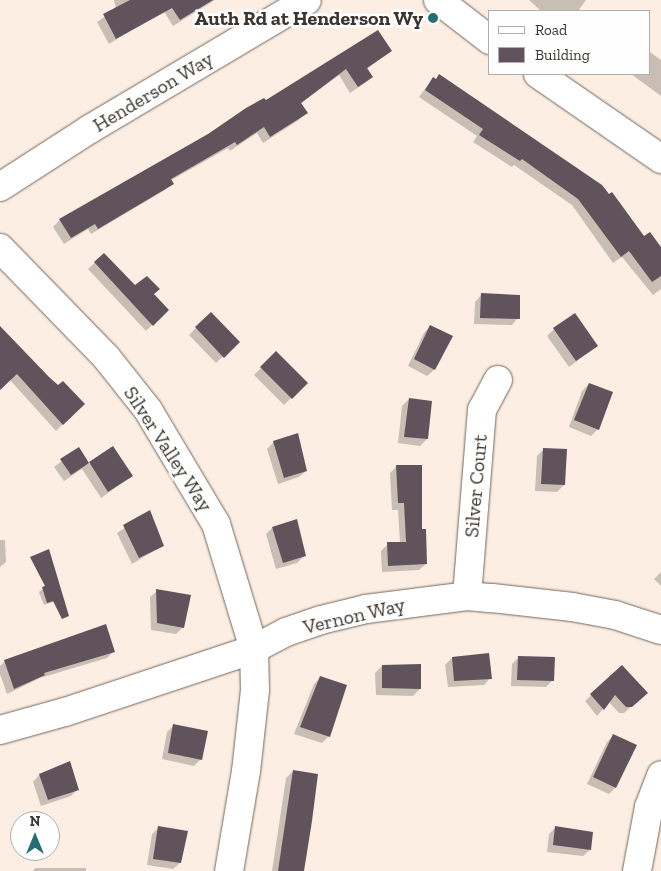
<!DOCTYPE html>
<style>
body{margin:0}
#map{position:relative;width:661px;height:871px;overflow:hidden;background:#fceee2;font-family:"Zilla Slab",serif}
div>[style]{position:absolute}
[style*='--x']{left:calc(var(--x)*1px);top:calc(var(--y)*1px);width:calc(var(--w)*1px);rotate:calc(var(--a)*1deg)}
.shadow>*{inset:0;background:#0003}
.building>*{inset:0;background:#60535c}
.roads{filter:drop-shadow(0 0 1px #72665c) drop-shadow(0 0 1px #72665c)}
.minor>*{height:28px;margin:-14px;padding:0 14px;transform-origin:14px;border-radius:14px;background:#fff}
.major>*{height:28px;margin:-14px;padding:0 14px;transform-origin:14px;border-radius:14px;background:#fff}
.dots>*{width:14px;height:14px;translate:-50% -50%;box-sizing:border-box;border:2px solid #fefefe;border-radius:50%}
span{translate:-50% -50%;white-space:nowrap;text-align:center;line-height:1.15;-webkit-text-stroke:5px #fefefe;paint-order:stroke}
.poi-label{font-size:20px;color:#3a3530;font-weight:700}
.right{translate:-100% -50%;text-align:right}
.street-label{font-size:20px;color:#3a3530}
.legend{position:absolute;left:488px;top:10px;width:162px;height:65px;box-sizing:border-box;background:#fefefe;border:1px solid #b0aeac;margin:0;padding:6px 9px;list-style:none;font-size:15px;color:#3a3530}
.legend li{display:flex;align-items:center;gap:10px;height:25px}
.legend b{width:25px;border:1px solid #b0aeac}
.north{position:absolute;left:10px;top:811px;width:50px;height:50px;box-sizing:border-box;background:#fefefe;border:1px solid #b0aeac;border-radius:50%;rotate:0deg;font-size:14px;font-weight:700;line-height:20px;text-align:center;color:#3a3530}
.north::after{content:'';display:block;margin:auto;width:18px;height:22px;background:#246e76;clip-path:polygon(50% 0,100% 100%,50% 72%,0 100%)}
</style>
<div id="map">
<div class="shadow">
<div style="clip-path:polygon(114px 0,145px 0,153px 16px,109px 44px,97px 22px,116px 9px)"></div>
<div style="clip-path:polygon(165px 0,215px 0,173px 26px,160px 5px)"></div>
<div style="clip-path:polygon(529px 0,586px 0,578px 11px,541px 11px)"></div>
<div style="clip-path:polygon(377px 31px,390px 51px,367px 69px,372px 77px,365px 83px,350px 93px,339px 75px,300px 104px,306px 113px,299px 120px,263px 143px,257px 133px,230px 151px,228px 148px,170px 181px,172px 184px,165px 190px,91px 234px,88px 229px,64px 244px,53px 227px,60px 220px,265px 102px)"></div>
<div style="clip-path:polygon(650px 52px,661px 60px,661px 96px,631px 74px,650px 74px)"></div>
<div style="clip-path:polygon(433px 78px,609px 196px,644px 238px,661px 248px,661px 289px,653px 295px,622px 257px,613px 263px,572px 205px,514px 165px,512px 167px,473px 142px,477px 136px,419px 97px)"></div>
<div style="clip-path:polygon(104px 254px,134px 286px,152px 294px,167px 310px,146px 331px,88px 269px)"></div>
<div style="clip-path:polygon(481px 295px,518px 318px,512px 325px,474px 324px,475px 302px)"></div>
<div style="clip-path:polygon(211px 313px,238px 342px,216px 363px,189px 335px)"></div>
<div style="clip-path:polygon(430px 326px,434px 370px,427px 376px,408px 366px,424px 333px)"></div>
<div style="clip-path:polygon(554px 329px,597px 346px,569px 367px,547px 336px)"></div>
<div style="clip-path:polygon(0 331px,48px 378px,83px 404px,56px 431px,10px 380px,0 389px)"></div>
<div style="clip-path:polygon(276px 353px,306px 383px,284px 405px,254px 375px)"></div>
<div style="clip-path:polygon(589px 384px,598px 429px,591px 436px,569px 427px,582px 391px)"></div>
<div style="clip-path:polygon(409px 399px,427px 439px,420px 446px,398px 443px,402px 406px)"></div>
<div style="clip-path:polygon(274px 442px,306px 471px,299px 477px,278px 484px,267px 449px)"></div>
<div style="clip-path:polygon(113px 448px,131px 476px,101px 498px,82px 469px,64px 481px,54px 467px,78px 449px,89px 464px)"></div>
<div style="clip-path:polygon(544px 449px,564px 485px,557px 492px,535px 491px,537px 456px)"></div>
<div style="clip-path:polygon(397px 466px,420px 531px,426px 564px,419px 570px,382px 572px,381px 551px,388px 544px,400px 543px,398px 510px,392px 510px,390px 473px)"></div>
<div style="clip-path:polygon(149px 512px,162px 546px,132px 564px,117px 533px)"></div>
<div style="clip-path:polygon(272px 528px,304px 556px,297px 563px,276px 569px,266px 534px)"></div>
<div style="clip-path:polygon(0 540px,5px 540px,6px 562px,0 567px)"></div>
<div style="clip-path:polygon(661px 572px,661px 586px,654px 579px)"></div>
<div style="clip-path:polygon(43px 589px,59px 600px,44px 605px,39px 592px)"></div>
<div style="clip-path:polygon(157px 591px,183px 627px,176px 634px,151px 630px,150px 597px)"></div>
<div style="clip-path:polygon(114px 651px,107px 658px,40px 678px,7px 694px,0 674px,0 666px,5px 661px)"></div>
<div style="clip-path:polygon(519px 657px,553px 680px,546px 687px,511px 686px,512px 664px)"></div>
<div style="clip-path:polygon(452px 658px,490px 678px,484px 685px,448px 687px,445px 665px)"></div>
<div style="clip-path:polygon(382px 666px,420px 689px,413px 696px,376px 695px,375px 673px)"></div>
<div style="clip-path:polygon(622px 667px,646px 693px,624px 713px,619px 713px,609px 702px,597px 716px,585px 701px)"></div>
<div style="clip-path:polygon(320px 678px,329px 736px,322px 743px,294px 734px,314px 684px)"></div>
<div style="clip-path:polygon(174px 725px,201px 759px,194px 766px,162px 759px,167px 732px)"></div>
<div style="clip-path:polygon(614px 735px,615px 788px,609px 794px,587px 784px,607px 742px)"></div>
<div style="clip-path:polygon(69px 763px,78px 789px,71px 796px,41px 806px,33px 782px,39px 775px)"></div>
<div style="clip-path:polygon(293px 771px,304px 871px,272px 871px,286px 778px)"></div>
<div style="clip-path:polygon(159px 827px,180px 863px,173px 869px,147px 865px,152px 834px)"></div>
<div style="clip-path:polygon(556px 827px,590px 850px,583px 856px,547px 852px,549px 834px)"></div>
<div style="clip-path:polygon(35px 868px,86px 868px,86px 871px,33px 871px)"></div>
</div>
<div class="building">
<div style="clip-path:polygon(130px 0,213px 0,180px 20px,172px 8px,116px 39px,103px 14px)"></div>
<div style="clip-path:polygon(378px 30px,392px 51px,367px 68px,373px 77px,358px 87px,346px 69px,301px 103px,308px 113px,270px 137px,264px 127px,237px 145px,235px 142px,171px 179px,174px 184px,98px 229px,95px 224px,71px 238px,59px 219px,208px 134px,246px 108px,264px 98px,266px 100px)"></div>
<div style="clip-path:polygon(439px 74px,602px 185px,609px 194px,612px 192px,644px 236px,650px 232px,661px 247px,661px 276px,652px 282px,629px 251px,621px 257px,578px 199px,522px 159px,520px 161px,479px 135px,483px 129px,425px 90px,433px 77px,436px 79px)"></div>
<div style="clip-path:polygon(104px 253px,135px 285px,147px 276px,160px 289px,154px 294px,169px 310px,153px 326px,94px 262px)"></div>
<div style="clip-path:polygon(481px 293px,520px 295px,520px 319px,480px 318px)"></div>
<div style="clip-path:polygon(211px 312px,240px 342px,224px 358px,195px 327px)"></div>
<div style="clip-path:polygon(575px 313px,598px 346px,576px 361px,553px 328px)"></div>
<div style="clip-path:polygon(430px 325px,453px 336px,435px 370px,414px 359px)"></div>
<div style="clip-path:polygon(0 326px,49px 377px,58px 385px,63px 381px,85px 404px,63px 425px,17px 374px,0 390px)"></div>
<div style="clip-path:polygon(276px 351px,308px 383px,292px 399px,260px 367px)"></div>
<div style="clip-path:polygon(589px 383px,613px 392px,599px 430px,574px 420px)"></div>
<div style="clip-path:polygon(409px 398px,432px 401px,428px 439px,404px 437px)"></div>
<div style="clip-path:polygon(298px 433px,307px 471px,284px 478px,273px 441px)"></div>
<div style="clip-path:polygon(113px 446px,133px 476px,108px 492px,89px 462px)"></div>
<div style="clip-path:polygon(79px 447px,89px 463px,71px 475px,60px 459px)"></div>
<div style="clip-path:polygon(543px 448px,567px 449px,565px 485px,541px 484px)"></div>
<div style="clip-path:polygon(396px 465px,422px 465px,422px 529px,426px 529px,427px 564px,388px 566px,387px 542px,406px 542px,404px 503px,398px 503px)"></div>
<div style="clip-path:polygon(150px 510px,164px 546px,139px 558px,123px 525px)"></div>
<div style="clip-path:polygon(297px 519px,306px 556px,283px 563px,272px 527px)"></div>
<div style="clip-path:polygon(49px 549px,69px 616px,62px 619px,53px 601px,47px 603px,42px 587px,45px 586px,30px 557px)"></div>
<div style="clip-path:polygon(156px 589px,191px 595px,184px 628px,157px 623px)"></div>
<div style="clip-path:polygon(106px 624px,115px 652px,44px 673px,45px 675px,14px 689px,4px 660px)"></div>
<div style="clip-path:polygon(489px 653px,492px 679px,454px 681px,452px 657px)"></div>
<div style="clip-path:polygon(518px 656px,555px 657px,554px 681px,517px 680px)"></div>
<div style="clip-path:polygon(421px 664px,421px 689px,382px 688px,382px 665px)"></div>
<div style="clip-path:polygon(622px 665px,648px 693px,632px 707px,626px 707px,615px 695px,604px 710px,590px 694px)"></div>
<div style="clip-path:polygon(320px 676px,347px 685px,330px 737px,300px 727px)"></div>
<div style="clip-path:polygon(173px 724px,208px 731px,202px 760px,168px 753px)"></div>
<div style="clip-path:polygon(613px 734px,637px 745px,616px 788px,593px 777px)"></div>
<div style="clip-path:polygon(70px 761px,79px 790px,48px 800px,39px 774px)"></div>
<div style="clip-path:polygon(293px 770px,318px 774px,312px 821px,304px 871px,278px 871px)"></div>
<div style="clip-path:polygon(158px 826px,188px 831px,181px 863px,153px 859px)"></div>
<div style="clip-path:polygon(555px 826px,593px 832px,591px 850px,553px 845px)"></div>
</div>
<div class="roads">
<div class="minor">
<div style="--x:0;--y:187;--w:107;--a:-32.8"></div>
<div style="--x:90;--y:129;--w:252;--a:-30.7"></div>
<div style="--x:0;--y:248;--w:152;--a:45.8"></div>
<div style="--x:106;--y:357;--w:68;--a:51.6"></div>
<div style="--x:148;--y:410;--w:133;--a:59.2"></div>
<div style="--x:216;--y:524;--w:131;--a:73.1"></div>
<div style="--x:254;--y:649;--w:41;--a:88.6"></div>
<div style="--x:255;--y:690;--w:81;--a:96.3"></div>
<div style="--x:246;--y:771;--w:101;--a:99.6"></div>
<div style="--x:467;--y:596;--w:187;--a:-85.4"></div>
<div style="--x:482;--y:410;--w:34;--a:-62"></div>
<div style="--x:0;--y:730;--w:67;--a:-15.5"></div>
<div style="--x:65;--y:712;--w:199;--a:-18.4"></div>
<div style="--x:254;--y:649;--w:36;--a:-28"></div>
<div style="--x:286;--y:632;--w:37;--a:-19"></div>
<div style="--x:321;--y:620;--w:46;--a:-13.7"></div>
<div style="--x:366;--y:609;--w:102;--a:-7.3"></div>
<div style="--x:467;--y:596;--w:25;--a:5"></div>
<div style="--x:492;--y:598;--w:81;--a:6.4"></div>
<div style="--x:572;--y:607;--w:44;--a:10.5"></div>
<div style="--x:615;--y:615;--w:48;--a:18.1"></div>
<div style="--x:637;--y:871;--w:65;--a:-79.4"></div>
<div style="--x:649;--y:807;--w:34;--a:-69"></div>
</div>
<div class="major">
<div style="--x:438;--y:0;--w:66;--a:37.6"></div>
<div style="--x:538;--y:74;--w:150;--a:34.6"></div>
</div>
</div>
<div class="dots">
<div style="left:433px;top:18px;background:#246e76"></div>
</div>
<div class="poi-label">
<span class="right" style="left:423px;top:18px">Auth Rd at Henderson Wy</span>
</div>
<div class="street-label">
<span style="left:153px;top:92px;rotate:-31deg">Henderson Way</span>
<span style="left:168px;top:449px;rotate:57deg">Silver Valley Way</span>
<span style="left:476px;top:486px;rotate:-85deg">Silver Court</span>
<span style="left:354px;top:616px;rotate:-13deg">Vernon Way</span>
</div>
<ul class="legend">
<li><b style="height:6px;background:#fff"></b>Road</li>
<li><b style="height:14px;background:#60535c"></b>Building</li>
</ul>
<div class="north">N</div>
</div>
